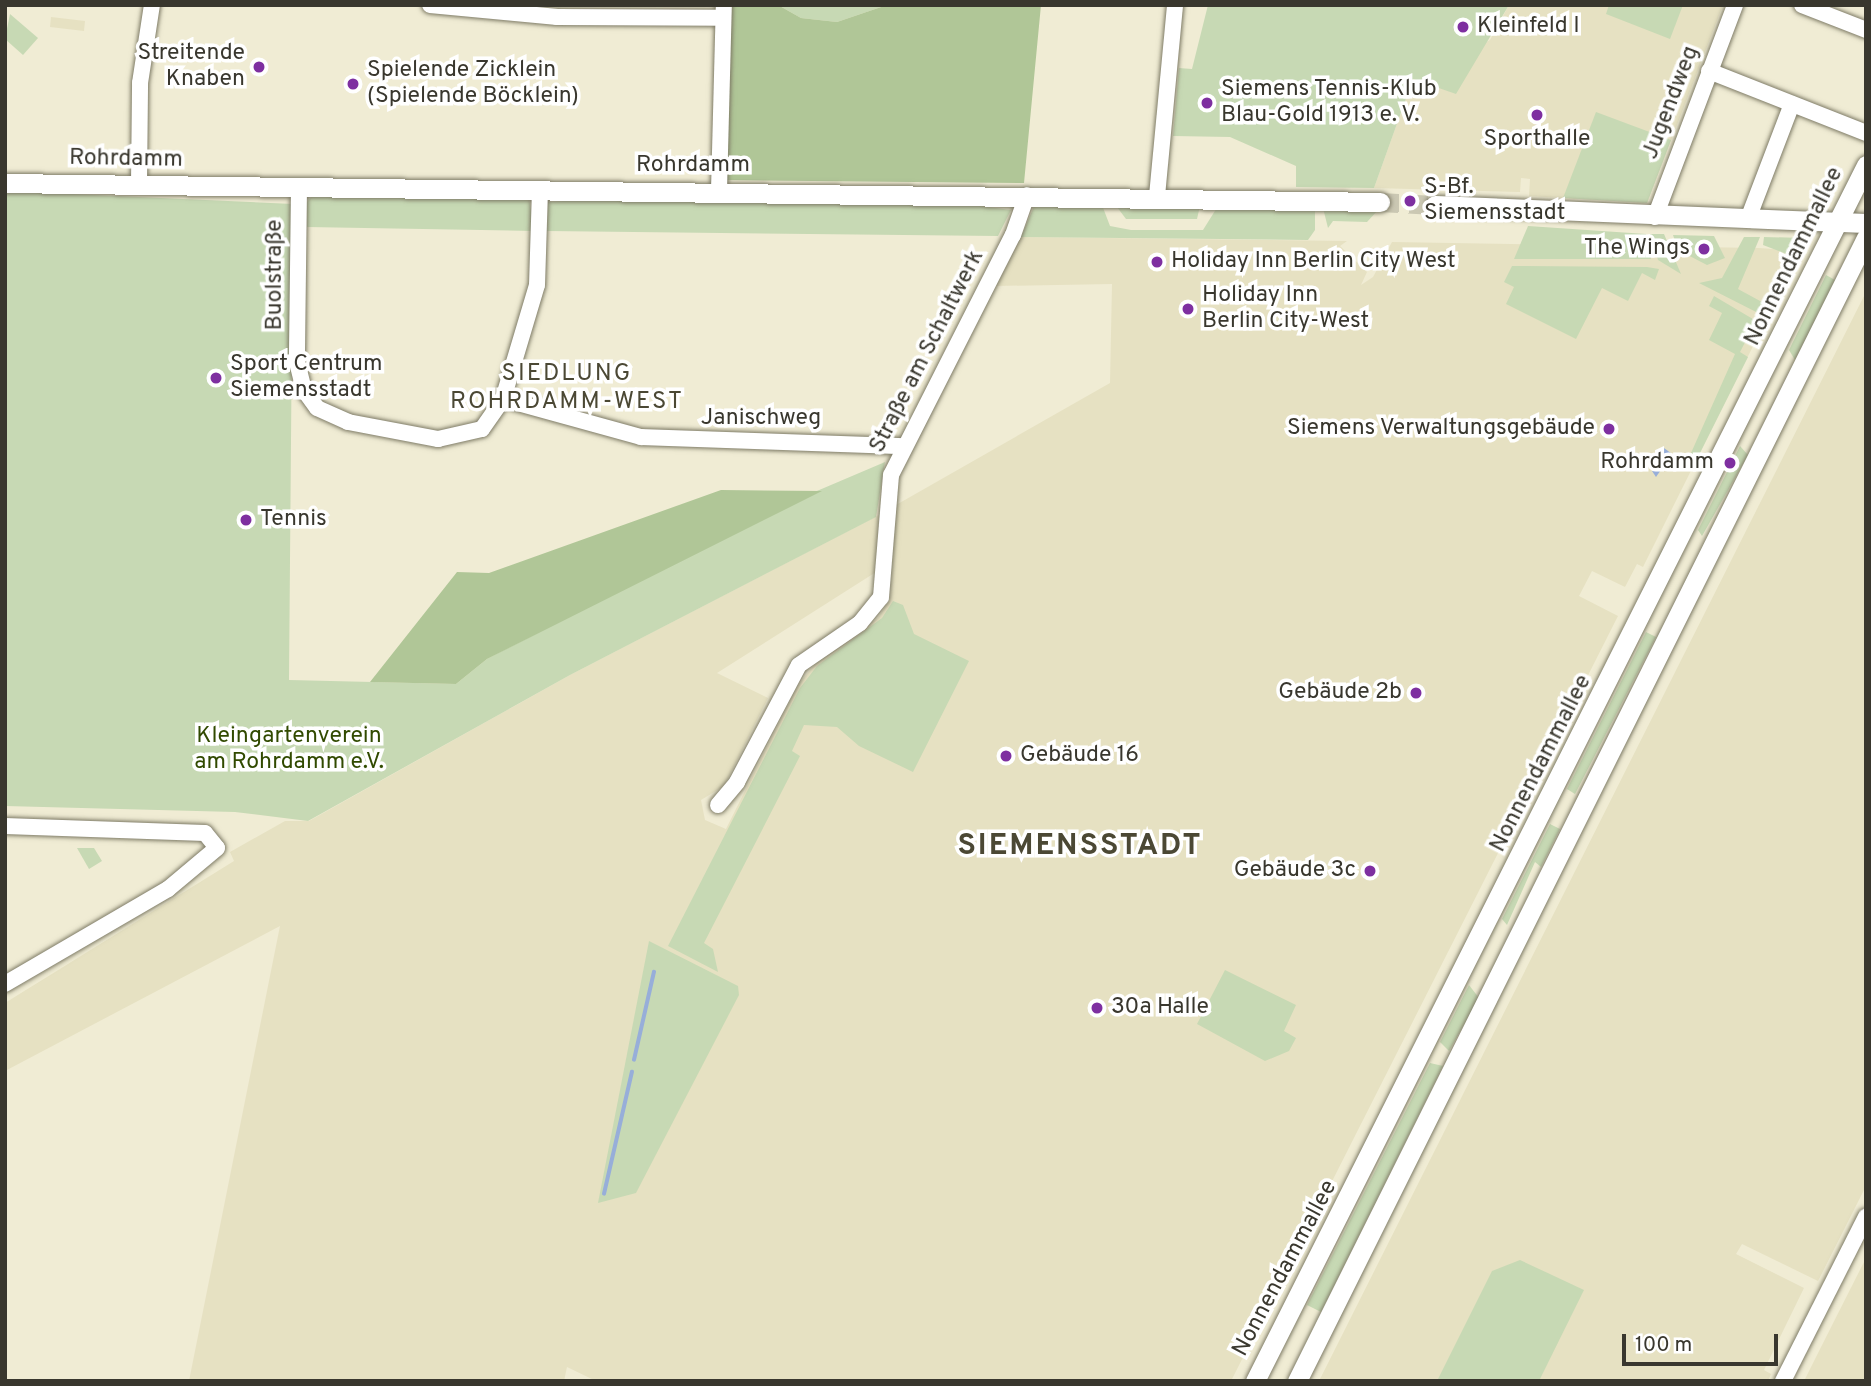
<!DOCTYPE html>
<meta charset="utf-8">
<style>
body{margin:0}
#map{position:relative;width:1871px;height:1386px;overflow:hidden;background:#f0ecd4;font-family:Overpass,sans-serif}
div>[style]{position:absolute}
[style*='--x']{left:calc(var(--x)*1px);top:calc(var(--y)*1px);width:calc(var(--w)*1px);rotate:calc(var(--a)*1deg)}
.built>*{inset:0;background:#e6e1c2}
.green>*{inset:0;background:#c7d9b4}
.forest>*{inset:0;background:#b0c697}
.water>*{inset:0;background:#97aed9}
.stream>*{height:3.5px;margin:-1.75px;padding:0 1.75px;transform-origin:1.75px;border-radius:1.75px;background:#97aed9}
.major-tunnel>*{height:19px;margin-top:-9.5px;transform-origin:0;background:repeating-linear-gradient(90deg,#cbc8b3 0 19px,transparent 0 29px)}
.roads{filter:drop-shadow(0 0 2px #7e7b66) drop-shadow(0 0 2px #7e7b66)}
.minor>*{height:16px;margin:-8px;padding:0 8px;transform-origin:8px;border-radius:8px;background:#fff}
.major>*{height:19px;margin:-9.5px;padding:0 9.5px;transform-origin:9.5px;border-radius:9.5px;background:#fff}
.dots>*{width:19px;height:19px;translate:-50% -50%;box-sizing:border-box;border:4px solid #fff;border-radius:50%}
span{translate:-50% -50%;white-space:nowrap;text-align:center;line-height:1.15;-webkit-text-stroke:7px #fff;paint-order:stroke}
.poi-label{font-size:23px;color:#39372e}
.left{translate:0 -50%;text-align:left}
.right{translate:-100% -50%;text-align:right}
.street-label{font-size:23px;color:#39372e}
.park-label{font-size:23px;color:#314a00}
.neighbourhood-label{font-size:24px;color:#4b4834;letter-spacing:2px}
.district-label{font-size:30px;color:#4b4834;font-weight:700;letter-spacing:2px}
.frame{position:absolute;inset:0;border:7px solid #39372e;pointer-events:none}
.scale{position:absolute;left:1622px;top:1334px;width:156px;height:32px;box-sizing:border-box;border:4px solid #39372e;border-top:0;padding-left:9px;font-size:21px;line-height:24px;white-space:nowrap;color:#39372e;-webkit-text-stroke:5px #fff;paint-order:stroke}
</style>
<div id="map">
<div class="built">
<div style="clip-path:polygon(1509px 5px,1723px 5px,1647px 203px,1529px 196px,1530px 179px,1521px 178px,1520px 192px,1374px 188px,1413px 79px,1490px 40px)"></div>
<div style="clip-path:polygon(51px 17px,85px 21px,84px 31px,50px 27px)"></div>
<div style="clip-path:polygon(1021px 237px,1347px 241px,1340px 246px,1367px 272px,1361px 285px,1373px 277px,1392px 242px,1759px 248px,1786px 250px,1794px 264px,1643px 567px,1637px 564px,1625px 587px,1592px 571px,1579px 596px,1618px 616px,1231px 1381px,596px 1381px,567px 1367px,564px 1381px,189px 1381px,280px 926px,5px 1071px,5px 1003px,234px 861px,230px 852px,285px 821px,309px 821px,570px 675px,879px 515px,876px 572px,717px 673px,768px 698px,724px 786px,701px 800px,705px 820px,726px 829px,798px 685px,815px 664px,878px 618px,890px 599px,896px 505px,1110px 383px,1112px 284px,996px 286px)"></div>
<div style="clip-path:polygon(1866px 292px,1866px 1186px,1818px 1281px,1742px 1244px,1736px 1254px,1804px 1288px,1764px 1370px,1771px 1374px,1768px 1381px,1319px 1381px)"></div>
<div style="clip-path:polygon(1866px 1258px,1866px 1381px,1804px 1381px,1818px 1353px)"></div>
</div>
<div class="green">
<div style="clip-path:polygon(778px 5px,887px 5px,837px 22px,801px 18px)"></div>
<div style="clip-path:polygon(1208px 5px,1509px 5px,1456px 94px,1413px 79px,1374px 188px,1296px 187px,1296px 166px,1230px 137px,1173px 136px,1179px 68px,1192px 69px)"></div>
<div style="clip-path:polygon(1609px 5px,1683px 5px,1670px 39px,1606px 14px)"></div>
<div style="clip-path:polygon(10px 14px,38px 38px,23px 55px,5px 39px)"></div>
<div style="clip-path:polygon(1596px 112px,1671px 140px,1647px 203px,1563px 198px)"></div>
<div style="clip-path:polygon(5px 191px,293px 204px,289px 680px,456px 684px,487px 659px,791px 502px,885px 462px,876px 517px,570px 675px,308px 821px,235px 812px,5px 806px)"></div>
<div style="clip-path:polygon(313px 195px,529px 198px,534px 231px,307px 227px,307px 202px)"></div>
<div style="clip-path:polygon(611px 198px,957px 203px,1011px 210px,998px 236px,547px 231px,548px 202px)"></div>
<div style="clip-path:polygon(1035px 204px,1102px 205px,1110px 226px,1131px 230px,1203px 230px,1218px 206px,1315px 208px,1315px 230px,1308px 240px,1021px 237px)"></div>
<div style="clip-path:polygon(1200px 206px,1197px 219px,1126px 219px,1117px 207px)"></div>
<div style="clip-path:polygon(1323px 208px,1378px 210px,1367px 222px,1333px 221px,1328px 228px)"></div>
<div style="clip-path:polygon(1439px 214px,1496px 216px,1506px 219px,1443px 220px)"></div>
<div style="clip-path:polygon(1528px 226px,1646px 234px,1651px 259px,1514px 259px)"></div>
<div style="clip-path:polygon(1650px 234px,1664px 234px,1681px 274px,1658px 260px)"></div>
<div style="clip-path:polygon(evenodd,1673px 235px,1714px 236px,1725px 258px,1707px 265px,1678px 250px,1673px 235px,1705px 241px,1713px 251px,1704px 259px,1696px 248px,1705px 241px)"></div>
<div style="clip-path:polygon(1744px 237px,1760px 237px,1738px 289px,1773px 308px,1768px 318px,1699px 283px,1722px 278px)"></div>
<div style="clip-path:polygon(1764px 237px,1803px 238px,1804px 243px,1797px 258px,1763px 245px)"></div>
<div style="clip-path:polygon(1512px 266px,1647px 267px,1659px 269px,1655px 280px,1642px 273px,1628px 301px,1602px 288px,1576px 339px,1506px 304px,1514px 287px,1504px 282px)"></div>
<div style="clip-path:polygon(1826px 275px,1835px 280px,1795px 360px,1789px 350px)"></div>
<div style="clip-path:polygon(1714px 296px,1763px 325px,1759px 335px,1751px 331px,1740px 352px,1748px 357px,1697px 459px,1687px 462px,1735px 354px,1709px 340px,1722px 313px,1709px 306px)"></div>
<div style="clip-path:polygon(1740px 446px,1748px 455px,1702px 536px,1698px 530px)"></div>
<div style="clip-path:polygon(893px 601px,903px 605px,914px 634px,969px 661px,913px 772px,859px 746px,837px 727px,804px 725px,792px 751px,800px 756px,704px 943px,713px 949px,718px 972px,668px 946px,800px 688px,817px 666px,882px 618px)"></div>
<div style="clip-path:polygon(1646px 632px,1656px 637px,1575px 794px,1567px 789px)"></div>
<div style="clip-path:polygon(1550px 824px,1560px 829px,1541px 867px,1535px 862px,1507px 925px,1502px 919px)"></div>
<div style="clip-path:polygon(77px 848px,94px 848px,102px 861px,89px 869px)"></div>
<div style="clip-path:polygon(649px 941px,738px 986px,739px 995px,636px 1193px,598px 1203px)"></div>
<div style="clip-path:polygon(1225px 970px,1296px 1005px,1284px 1031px,1296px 1038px,1289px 1051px,1265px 1061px,1197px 1024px)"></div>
<div style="clip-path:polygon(1469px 985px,1479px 998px,1449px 1051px,1440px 1042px)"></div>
<div style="clip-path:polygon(1430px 1063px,1443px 1066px,1321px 1312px,1307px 1305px)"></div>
<div style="clip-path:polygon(1520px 1260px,1584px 1290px,1539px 1381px,1437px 1381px,1492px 1271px)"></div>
</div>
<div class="forest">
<div style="clip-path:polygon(727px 5px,778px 5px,801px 18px,837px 22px,887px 5px,1041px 5px,1024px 183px,722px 180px)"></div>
<div style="clip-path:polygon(721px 490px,822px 491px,487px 659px,456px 684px,370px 682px,457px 572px,489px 573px)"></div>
</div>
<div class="water">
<div style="clip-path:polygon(1664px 448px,1672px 454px,1656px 477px,1652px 471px)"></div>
</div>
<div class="stream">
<div style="--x:634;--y:1060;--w:90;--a:-77.2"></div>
<div style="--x:604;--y:1194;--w:125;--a:-77.1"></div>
</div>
<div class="major-tunnel">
<div style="--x:1380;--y:202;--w:55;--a:3.1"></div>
</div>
<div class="roads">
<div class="minor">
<div style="--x:430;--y:5;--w:128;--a:5.4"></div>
<div style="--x:557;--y:17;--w:166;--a:0.3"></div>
<div style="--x:1802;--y:5;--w:69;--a:21.3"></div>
<div style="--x:1709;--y:71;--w:169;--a:21.5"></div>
<div style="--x:139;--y:184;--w:101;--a:-89.4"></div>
<div style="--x:140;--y:83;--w:79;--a:-81.3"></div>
<div style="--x:299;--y:187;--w:175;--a:90.7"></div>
<div style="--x:297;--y:362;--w:29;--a:76"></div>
<div style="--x:304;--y:390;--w:22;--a:54"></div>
<div style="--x:317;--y:408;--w:34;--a:24"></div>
<div style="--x:348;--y:422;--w:92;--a:10.7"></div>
<div style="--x:438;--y:439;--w:45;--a:-12.8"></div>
<div style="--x:482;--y:429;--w:37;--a:-55"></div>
<div style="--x:503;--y:399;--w:119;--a:-73.4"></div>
<div style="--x:537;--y:285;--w:95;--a:-88.2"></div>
<div style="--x:719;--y:190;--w:185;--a:-88.5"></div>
<div style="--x:1157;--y:196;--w:192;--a:-84.6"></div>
<div style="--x:1655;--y:217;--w:227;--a:-69.3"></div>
<div style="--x:1748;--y:219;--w:123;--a:-69.1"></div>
<div style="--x:503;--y:399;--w:143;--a:15.4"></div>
<div style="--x:641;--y:437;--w:263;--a:2"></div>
<div style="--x:718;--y:805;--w:30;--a:-50"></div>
<div style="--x:737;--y:782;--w:132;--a:-62.1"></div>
<div style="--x:799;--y:665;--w:74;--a:-34.5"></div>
<div style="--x:860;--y:623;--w:33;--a:-51"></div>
<div style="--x:881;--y:597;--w:122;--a:-85.3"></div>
<div style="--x:891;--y:475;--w:269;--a:-63.1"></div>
<div style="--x:1013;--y:235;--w:42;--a:-70.7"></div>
<div style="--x:5;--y:826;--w:200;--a:2"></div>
<div style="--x:205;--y:833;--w:19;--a:51"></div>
<div style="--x:217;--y:848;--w:64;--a:140.1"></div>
<div style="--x:168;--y:889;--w:189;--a:149.8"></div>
<div style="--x:1783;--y:1381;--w:184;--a:-63.2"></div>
</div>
<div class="major">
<div style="--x:5;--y:183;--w:1375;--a:0.79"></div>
<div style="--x:1435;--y:205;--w:431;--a:2.4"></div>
<div style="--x:1255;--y:1381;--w:1361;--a:-63.32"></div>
<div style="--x:1297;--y:1381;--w:1277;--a:-63.54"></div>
</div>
</div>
<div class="dots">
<div style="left:1463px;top:27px;background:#7e2fa0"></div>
<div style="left:259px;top:67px;background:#7e2fa0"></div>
<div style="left:353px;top:84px;background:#7e2fa0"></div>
<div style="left:1207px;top:103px;background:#7e2fa0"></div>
<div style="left:1537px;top:115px;background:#7e2fa0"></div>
<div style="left:1410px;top:201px;background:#7e2fa0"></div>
<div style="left:1704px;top:249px;background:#7e2fa0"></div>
<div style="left:1157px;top:262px;background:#7e2fa0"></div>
<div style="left:1188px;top:309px;background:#7e2fa0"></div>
<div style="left:216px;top:378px;background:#7e2fa0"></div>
<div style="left:1609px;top:429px;background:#7e2fa0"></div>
<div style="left:1730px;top:463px;background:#7e2fa0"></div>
<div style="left:246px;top:520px;background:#7e2fa0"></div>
<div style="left:1416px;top:693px;background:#7e2fa0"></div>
<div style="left:1006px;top:756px;background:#7e2fa0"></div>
<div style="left:1370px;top:871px;background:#7e2fa0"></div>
<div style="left:1097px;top:1008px;background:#7e2fa0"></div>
</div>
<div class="poi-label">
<span class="left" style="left:1477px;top:27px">Kleinfeld I</span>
<span class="right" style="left:245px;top:67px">Streitende<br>Knaben</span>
<span class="left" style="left:367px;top:84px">Spielende Zicklein<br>(Spielende Böcklein)</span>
<span class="left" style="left:1221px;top:103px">Siemens Tennis-Klub<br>Blau-Gold 1913 e. V.</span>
<span style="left:1537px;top:140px">Sporthalle</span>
<span class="left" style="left:1424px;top:201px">S-Bf.<br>Siemensstadt</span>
<span class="right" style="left:1690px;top:249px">The Wings</span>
<span class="left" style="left:1171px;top:262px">Holiday Inn Berlin City West</span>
<span class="left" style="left:1202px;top:309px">Holiday Inn<br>Berlin City-West</span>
<span class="left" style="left:230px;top:378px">Sport Centrum<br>Siemensstadt</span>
<span class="right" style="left:1595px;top:429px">Siemens Verwaltungsgebäude</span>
<span class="right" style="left:1714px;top:463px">Rohrdamm</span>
<span class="left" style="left:260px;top:520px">Tennis</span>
<span class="right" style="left:1402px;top:693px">Gebäude 2b</span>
<span class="left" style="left:1020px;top:756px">Gebäude 16</span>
<span class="right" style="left:1356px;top:871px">Gebäude 3c</span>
<span class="left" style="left:1111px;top:1008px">30a Halle</span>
</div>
<div class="street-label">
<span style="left:1672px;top:103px;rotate:-69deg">Jugendweg</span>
<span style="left:126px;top:160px;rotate:1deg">Rohrdamm</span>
<span style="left:693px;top:166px">Rohrdamm</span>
<span style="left:1795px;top:257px;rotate:-64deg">Nonnendammallee</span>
<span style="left:276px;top:275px;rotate:-90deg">Buolstraße</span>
<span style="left:928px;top:352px;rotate:-63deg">Straße am Schaltwerk</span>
<span style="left:761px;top:419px">Janischweg</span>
<span style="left:1542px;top:764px;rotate:-63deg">Nonnendammallee</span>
<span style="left:1286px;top:1269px;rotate:-62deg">Nonnendammallee</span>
</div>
<div class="park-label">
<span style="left:289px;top:750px">Kleingartenverein<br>am Rohrdamm e.V.</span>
</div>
<div class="neighbourhood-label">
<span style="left:567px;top:389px">SIEDLUNG<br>ROHRDAMM-WEST</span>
</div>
<div class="district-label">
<span style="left:1080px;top:847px">SIEMENSSTADT</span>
</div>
<div class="frame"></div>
<div class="scale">100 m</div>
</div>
